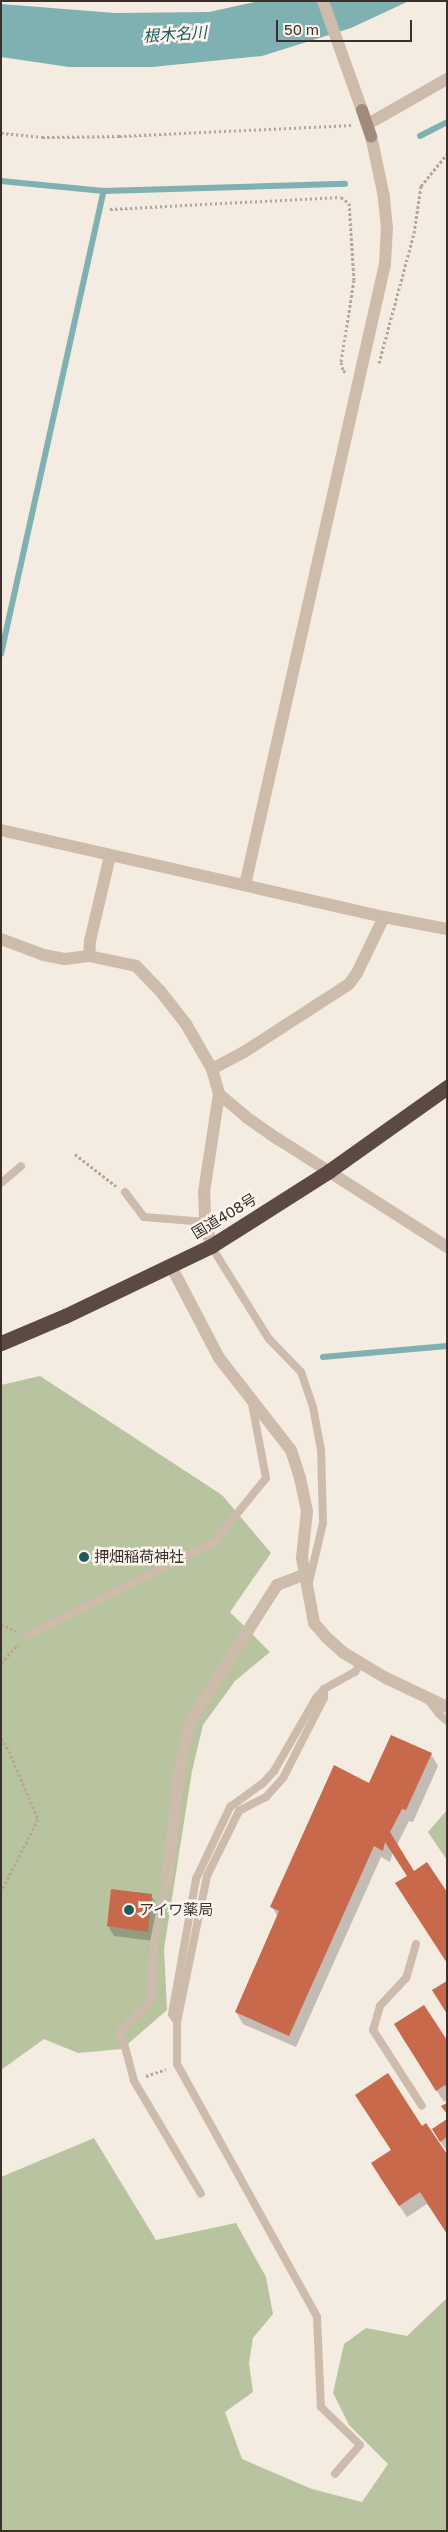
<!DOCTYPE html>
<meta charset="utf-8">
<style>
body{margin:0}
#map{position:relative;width:448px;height:2532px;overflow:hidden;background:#f4ebe1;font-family:"Golos Text","Noto Sans JP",sans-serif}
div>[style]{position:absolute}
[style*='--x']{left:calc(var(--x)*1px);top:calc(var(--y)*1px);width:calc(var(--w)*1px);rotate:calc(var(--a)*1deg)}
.green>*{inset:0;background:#b8c4a0}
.water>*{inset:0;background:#7fb0b2}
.shadow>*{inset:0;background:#0003}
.stream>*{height:5.5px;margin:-2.75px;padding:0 2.75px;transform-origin:2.75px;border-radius:2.75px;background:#7fb0b2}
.building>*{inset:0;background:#c8694b}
.path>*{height:3px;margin-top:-1.5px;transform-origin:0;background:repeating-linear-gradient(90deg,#b9a596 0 2.5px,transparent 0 5px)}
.lane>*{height:8px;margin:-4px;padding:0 4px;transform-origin:4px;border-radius:4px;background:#cdbbac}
.street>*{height:12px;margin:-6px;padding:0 6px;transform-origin:6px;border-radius:6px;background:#cdbbac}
.secondary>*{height:12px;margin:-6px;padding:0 6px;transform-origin:6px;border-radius:6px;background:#a18a7d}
.highway>*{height:15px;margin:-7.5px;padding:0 7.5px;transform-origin:7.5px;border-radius:7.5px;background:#5c4a42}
.dots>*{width:14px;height:14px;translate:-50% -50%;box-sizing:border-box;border:2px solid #fbf5ee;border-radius:50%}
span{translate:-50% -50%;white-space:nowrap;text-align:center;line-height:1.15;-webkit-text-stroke:5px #fbf5ee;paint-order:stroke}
.street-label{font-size:15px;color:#3b302b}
.poi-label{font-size:15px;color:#3b302b}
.left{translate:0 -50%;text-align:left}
.water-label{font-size:16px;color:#1f5a5e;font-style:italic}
.frame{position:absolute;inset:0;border:2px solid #3b302b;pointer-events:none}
.scale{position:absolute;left:276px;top:20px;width:136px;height:22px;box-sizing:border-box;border:2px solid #3b302b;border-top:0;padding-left:6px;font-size:15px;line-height:18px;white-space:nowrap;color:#3b302b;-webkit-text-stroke:4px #fbf5ee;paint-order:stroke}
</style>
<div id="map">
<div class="green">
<div style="clip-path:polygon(40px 1376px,222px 1495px,271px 1553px,230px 1612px,270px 1652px,235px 1681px,203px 1725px,192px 1771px,164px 1949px,167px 2010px,122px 2049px,78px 2053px,44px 2039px,1px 2070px,1px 1385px)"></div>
<div style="clip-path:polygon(447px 1810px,447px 1860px,428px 1832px)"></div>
<div style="clip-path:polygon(94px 2138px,156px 2240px,236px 2223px,266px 2277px,273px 2314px,253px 2338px,249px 2363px,253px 2392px,225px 2412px,242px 2459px,312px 2489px,362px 2502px,388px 2464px,349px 2425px,333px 2393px,344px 2344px,366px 2328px,407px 2336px,447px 2298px,447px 2531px,1px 2531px,1px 2177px)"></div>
</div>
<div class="water">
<div style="clip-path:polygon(260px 1px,409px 1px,351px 28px,262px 56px,152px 67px,69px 67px,1px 57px,1px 4px,115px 13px,209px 12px)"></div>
</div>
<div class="shadow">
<div style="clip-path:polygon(431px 1754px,438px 1766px,413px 1822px,409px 1821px,397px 1845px,447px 1962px,396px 1884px,408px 1877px,393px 1852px,390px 1862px,381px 1857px,296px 2047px,243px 2024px,236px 2012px,278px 1917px,272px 1907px,369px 1784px)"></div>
<div style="clip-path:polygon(113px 1891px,151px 1895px,157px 1905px,153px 1941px,114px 1936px,108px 1926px)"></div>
<div style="clip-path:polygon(402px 2037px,447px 2042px,447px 2100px,444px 2102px)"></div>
<div style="clip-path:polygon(447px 2120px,447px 2151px,440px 2141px)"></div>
<div style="clip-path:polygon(421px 2127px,447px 2233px,427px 2204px,407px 2217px,379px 2176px,392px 2151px)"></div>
</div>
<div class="stream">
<div style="--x:420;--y:136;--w:30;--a:-27"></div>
<div style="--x:1;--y:181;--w:103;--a:5.5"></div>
<div style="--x:104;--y:191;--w:241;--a:-1.7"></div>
<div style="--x:1;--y:654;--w:474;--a:-77.5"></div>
<div style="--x:323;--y:1357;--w:124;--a:-5.1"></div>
</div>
<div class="building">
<div style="clip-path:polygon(391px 1735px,432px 1753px,406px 1810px,402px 1809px,390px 1832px,414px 1871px,427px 1862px,447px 1892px,447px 1963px,395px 1883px,407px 1876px,385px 1842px,383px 1851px,374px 1846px,289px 2036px,235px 2012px,279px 1911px,270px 1907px,334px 1765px,369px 1783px)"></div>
<div style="clip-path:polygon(111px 1889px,152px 1894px,148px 1932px,107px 1926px)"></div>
<div style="clip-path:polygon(447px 1981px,447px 2014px,432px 1990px)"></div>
<div style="clip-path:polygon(424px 2005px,447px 2040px,447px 2089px,445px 2085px,436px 2091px,394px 2024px)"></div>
<div style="clip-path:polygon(388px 2073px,422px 2126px,426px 2123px,447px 2154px,447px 2234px,420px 2192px,399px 2206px,371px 2163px,391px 2150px,355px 2095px)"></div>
<div style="clip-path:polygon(447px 2103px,447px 2114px,441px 2106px)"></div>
<div style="clip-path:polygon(447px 2119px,447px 2137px,440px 2142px,432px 2129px)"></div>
</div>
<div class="path">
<div style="--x:1;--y:133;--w:41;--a:5.6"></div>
<div style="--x:42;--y:137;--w:77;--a:-0.7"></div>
<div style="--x:119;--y:136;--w:233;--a:-2.7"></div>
<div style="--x:110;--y:209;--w:231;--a:-3"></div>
<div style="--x:341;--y:197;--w:10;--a:37"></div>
<div style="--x:349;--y:203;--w:77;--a:86.3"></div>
<div style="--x:354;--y:280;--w:83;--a:99"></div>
<div style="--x:341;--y:362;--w:9;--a:77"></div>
<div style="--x:343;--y:371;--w:4;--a:14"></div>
<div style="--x:379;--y:363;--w:135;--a:-74.9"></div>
<div style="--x:414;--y:233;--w:48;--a:-81.5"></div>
<div style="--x:421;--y:186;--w:41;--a:-50.9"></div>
<div style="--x:75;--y:1154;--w:52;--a:38"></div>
<div style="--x:1;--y:1624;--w:17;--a:25"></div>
<div style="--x:1;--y:1663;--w:26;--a:-47"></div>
<div style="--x:1;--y:1738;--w:15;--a:58"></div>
<div style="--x:9;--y:1751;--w:74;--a:66.9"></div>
<div style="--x:38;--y:1819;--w:82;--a:116.9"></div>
<div style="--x:146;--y:2076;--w:21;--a:-19"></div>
</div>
<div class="lane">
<div style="--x:1;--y:1183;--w:26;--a:-40"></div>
<div style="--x:125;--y:1192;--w:31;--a:53"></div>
<div style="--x:144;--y:1217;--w:62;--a:4.6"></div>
<div style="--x:211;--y:1246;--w:110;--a:58.1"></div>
<div style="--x:269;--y:1339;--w:46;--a:45.9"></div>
<div style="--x:301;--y:1372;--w:37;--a:71"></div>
<div style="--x:313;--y:1407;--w:44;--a:79.5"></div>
<div style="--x:321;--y:1450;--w:73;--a:88.4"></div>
<div style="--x:323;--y:1523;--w:61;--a:103.3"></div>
<div style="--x:26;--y:1636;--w:210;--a:-26.6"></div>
<div style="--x:214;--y:1542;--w:82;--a:-50.9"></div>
<div style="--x:266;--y:1478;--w:75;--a:-100.7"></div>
<div style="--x:324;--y:1689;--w:9;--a:90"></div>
<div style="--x:324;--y:1698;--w:90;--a:117.1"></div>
<div style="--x:283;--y:1778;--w:25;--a:132"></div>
<div style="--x:266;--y:1797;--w:30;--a:153"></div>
<div style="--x:239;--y:1811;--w:72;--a:116.2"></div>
<div style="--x:207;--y:1876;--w:149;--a:101.6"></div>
<div style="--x:177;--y:2022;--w:42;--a:90"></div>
<div style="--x:177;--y:2064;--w:289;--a:61"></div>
<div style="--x:317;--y:2317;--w:90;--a:87.5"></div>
<div style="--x:321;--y:2407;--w:54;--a:44.3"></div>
<div style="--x:360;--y:2445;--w:38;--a:131"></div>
<div style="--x:429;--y:1701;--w:16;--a:52"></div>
<div style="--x:439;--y:1714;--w:11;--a:41"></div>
<div style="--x:167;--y:1878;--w:65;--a:101.5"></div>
<div style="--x:154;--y:1942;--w:58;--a:92"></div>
<div style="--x:152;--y:2000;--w:46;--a:135.9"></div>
<div style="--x:119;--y:2032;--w:8;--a:60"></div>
<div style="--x:123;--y:2039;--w:43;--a:75.3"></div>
<div style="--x:134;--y:2081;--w:131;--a:59.3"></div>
<div style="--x:416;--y:1944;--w:35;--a:106"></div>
<div style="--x:406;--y:1978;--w:38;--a:133"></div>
<div style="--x:380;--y:2006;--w:25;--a:106"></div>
<div style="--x:373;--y:2030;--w:90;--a:57.2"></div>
<div style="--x:177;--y:2022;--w:9;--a:-122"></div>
<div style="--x:172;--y:2014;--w:137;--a:-79.9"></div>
<div style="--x:196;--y:1879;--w:80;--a:-64.7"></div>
<div style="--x:230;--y:1807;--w:39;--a:-36"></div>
<div style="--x:262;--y:1784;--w:18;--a:-47"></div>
<div style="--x:274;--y:1771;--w:84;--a:-60.1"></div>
<div style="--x:316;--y:1698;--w:12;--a:-48"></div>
<div style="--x:324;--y:1689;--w:35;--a:-29"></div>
<div style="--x:355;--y:1672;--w:11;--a:-56"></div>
</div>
<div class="street">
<div style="--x:323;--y:1;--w:116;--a:70.3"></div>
<div style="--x:368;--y:124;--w:91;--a:-29.7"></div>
<div style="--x:1;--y:830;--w:393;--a:12.8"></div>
<div style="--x:384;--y:917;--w:64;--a:10.8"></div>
<div style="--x:245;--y:885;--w:637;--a:-77.3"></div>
<div style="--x:385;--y:264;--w:36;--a:-87"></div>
<div style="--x:387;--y:228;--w:31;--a:-96"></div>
<div style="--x:384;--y:197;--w:62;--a:-102"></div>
<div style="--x:1;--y:939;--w:46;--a:20.4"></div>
<div style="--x:44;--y:955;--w:21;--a:11"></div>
<div style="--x:65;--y:959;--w:24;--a:-7"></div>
<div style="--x:89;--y:956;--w:48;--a:12"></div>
<div style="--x:136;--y:966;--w:36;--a:46"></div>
<div style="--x:161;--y:992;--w:41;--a:52"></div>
<div style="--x:186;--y:1024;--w:52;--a:60"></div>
<div style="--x:212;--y:1069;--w:26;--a:74"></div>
<div style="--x:219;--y:1094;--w:35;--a:40"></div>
<div style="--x:246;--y:1117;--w:39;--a:35"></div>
<div style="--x:278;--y:1139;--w:201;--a:32.6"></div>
<div style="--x:89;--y:956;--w:15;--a:-86"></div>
<div style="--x:90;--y:941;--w:87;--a:-76.8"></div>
<div style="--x:212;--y:1069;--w:36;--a:-28"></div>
<div style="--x:244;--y:1052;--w:125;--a:-32.9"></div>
<div style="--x:349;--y:984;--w:14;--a:-54"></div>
<div style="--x:357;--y:973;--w:62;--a:-64.3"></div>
<div style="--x:211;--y:1246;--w:30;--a:-102"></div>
<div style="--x:205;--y:1217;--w:25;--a:-92"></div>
<div style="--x:204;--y:1192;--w:99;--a:-81.3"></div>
<div style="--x:171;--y:1266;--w:104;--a:62.4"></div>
<div style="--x:219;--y:1358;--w:117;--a:52"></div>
<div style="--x:291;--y:1450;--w:29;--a:72"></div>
<div style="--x:300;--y:1478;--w:34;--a:78"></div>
<div style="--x:307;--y:1511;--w:47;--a:96.1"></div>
<div style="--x:302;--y:1558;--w:66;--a:79.5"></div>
<div style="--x:314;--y:1623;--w:18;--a:49"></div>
<div style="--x:326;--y:1637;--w:24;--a:42"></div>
<div style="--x:344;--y:1653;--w:49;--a:30.8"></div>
<div style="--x:386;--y:1678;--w:68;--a:25.4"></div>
<div style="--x:167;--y:1878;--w:107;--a:-83.5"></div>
<div style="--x:179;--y:1772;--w:51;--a:-77.6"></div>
<div style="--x:190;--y:1722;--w:162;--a:-57.6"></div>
<div style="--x:277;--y:1585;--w:30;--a:-21"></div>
</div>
<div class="secondary">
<div style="--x:362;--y:110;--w:28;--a:71"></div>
</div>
<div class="highway">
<div style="--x:1;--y:1343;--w:69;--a:-22.9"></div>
<div style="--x:65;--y:1316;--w:162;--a:-25.6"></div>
<div style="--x:211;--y:1246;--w:140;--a:-32.4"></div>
<div style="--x:329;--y:1171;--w:145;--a:-35.4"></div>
</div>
<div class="dots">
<div style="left:84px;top:1557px;background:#1f5a5e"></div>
<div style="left:129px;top:1910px;background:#1f5a5e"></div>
</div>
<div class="street-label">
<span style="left:224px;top:1216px;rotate:-31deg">国道408号</span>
</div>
<div class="poi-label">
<span class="left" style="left:94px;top:1557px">押畑稲荷神社</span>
<span class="left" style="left:139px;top:1910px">アイワ薬局</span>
</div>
<div class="water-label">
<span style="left:175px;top:34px;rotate:-4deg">根木名川</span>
</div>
<div class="frame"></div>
<div class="scale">50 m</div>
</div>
